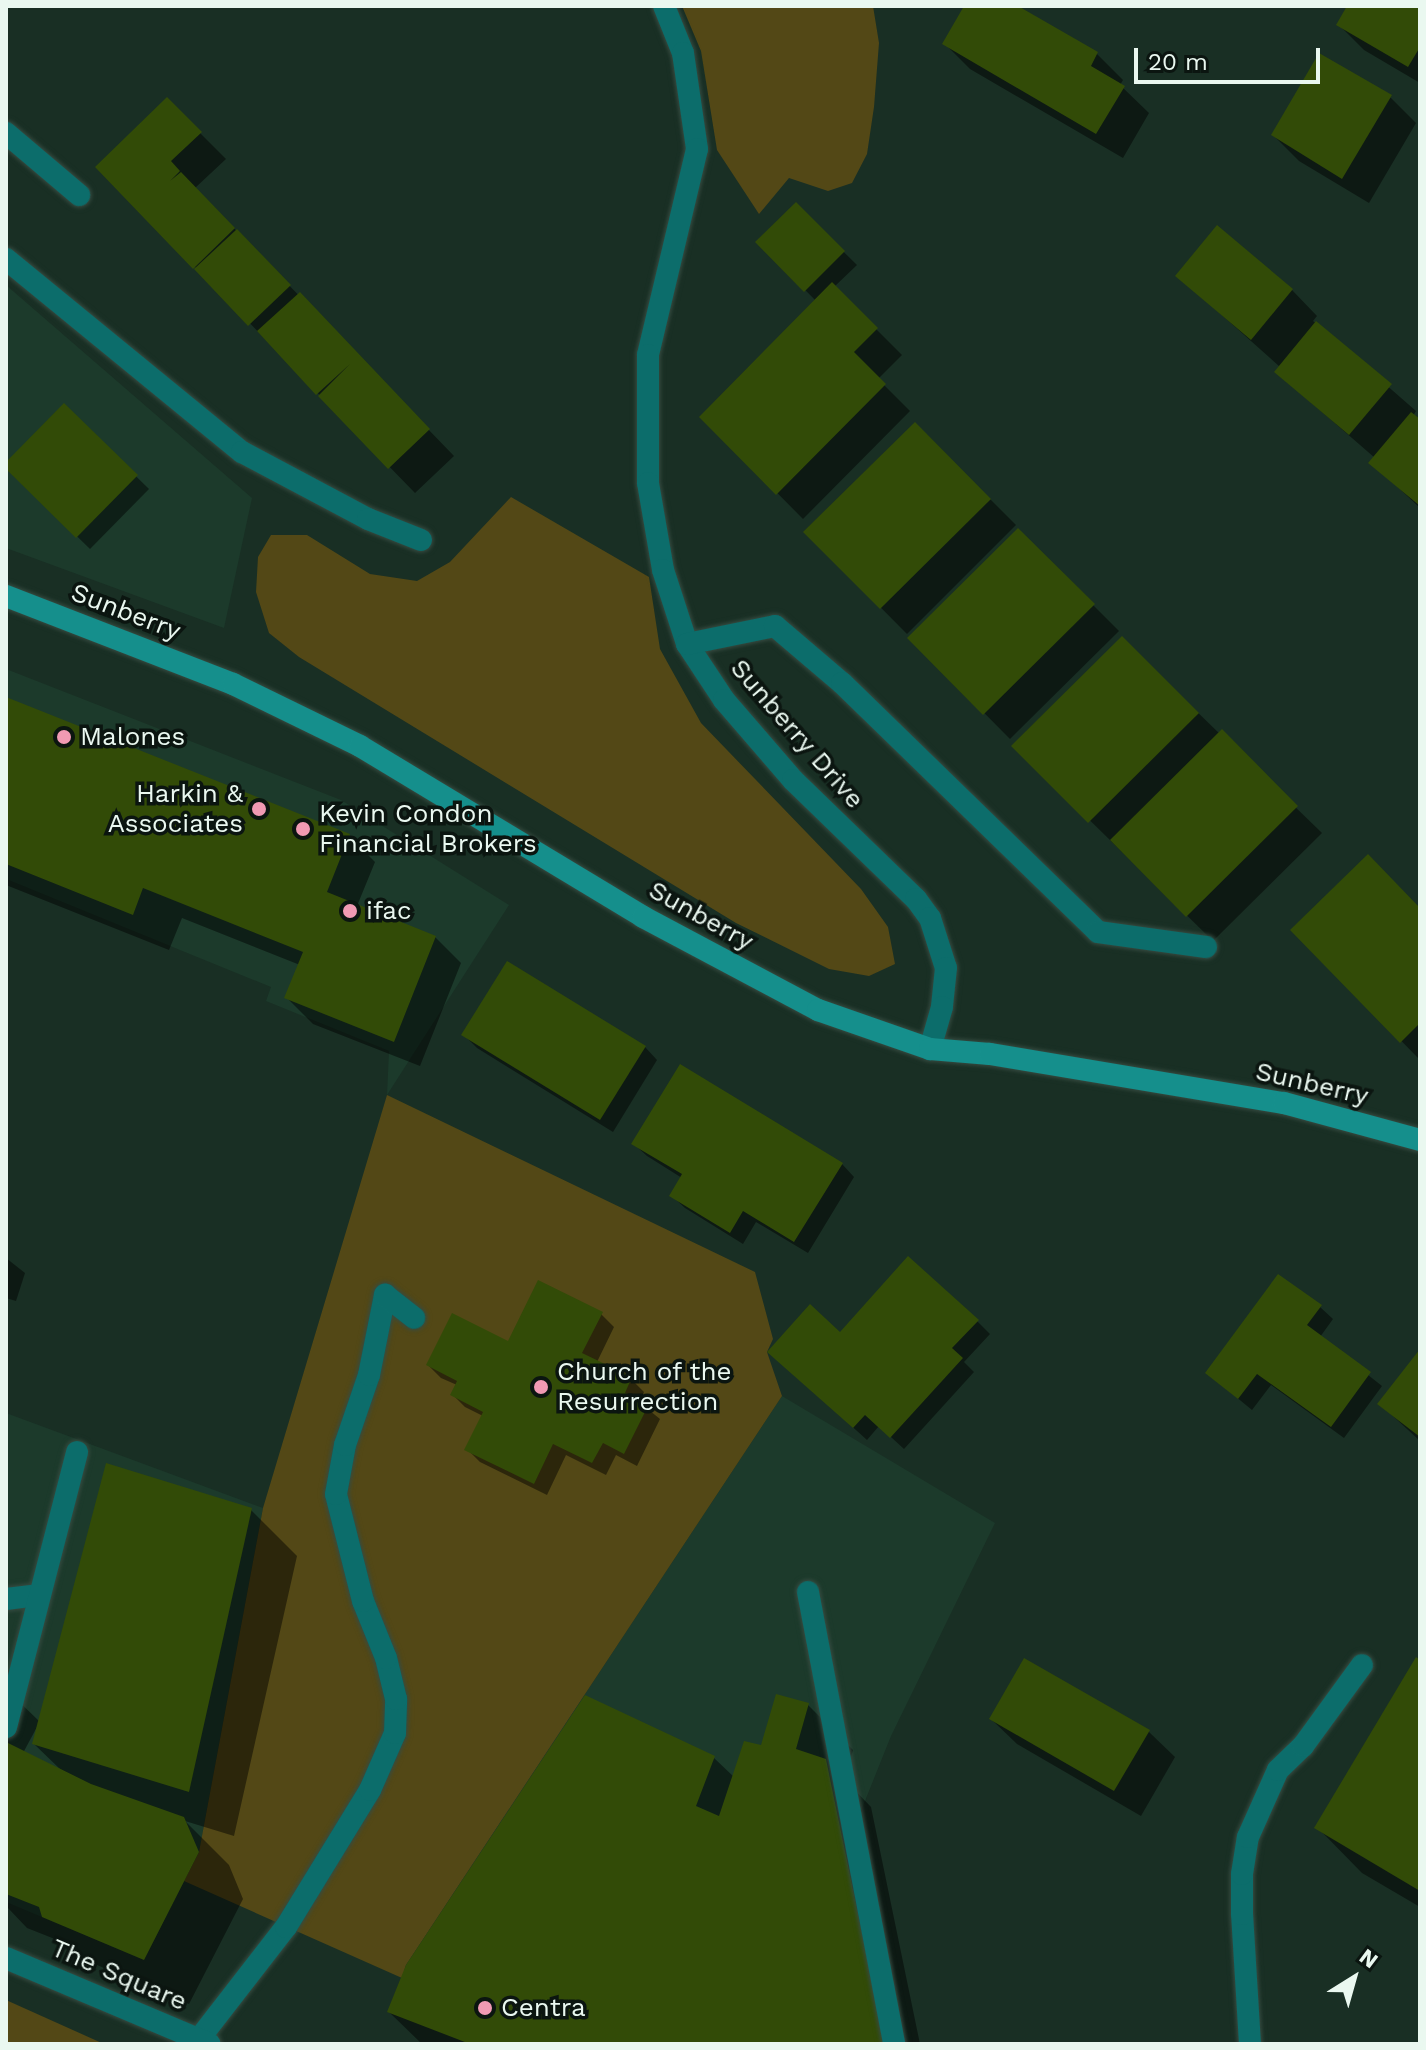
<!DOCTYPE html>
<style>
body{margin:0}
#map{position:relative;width:1426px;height:2050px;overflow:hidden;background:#192f24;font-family:"Work Sans",sans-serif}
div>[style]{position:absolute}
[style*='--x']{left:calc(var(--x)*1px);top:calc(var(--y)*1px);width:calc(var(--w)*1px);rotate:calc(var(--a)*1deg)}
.built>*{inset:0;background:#1c3a2b}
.green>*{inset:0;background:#534816}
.shadow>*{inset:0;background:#0007}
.building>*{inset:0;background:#324b07}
.roads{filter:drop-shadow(0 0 2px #364b41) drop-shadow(0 0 2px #364b41)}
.service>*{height:22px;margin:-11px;padding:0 11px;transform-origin:11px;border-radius:11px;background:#0c6d6b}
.minor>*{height:22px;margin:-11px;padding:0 11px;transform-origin:11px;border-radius:11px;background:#0c6d6b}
.tertiary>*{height:22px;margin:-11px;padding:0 11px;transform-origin:11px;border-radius:11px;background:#0c6d6b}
.secondary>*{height:22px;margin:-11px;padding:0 11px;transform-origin:11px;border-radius:11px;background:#158f8c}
.dots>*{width:22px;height:22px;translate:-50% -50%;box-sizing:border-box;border:4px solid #0b1510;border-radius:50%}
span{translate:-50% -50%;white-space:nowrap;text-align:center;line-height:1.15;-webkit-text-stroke:7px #0b1510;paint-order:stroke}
.street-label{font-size:26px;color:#eaf8f0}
.poi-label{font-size:26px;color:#eaf8f0}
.left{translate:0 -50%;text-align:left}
.right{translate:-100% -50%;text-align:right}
.frame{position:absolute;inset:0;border:8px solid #eaf8f0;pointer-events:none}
.north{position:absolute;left:1314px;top:1938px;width:80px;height:80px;-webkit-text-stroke:6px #0b1510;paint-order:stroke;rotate:37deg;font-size:22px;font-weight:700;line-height:32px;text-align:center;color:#eaf8f0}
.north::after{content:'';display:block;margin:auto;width:28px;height:36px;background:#eaf8f0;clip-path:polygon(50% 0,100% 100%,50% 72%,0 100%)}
.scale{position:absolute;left:1134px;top:48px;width:186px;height:36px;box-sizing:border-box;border:4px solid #eaf8f0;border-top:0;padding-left:10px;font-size:24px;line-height:28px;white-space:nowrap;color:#eaf8f0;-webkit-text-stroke:6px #0b1510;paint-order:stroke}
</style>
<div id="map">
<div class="built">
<div style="clip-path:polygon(6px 285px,252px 498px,224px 628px,6px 548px)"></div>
<div style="clip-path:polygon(6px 669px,341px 800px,509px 905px,387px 1095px,389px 1051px,266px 1001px,271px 987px,6px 879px)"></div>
<div style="clip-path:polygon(782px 1396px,995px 1523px,891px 1736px,861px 1811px,904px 2044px,406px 1965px)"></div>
<div style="clip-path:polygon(6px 1413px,263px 1508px,199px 1852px,144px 1960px,6px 1902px)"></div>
</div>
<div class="green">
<div style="clip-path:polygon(682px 6px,873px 6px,879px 43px,874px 107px,867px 154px,852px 183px,828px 191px,789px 178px,759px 214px,717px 150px,701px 51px)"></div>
<div style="clip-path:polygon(511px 497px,649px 577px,660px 649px,701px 723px,861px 889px,888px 927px,895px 964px,869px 976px,829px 969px,736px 923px,299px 657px,269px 633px,256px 592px,258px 557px,271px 535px,307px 535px,370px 574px,417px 581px,450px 562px)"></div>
<div style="clip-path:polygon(387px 1095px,755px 1272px,773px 1339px,767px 1352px,782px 1396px,406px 1965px,402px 1978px,184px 1881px,199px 1852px,263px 1508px)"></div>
<div style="clip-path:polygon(6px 2000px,104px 2044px,6px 2044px)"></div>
</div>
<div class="shadow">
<div style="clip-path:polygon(966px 6px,1014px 6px,1097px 54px,1123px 80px,1120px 85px,1149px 113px,1123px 158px,970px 69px,944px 43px)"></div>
<div style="clip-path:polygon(1349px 6px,1420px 6px,1420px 83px,1364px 50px,1338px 24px)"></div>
<div style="clip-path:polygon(1390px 97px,1416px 123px,1369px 203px,1299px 161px,1273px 135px)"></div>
<div style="clip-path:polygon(167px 100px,226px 159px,195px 188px,454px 456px,415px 493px,98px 167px)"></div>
<div style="clip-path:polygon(796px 205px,857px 265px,834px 287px,902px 355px,878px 379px,910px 411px,803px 519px,702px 417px,816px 301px,758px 242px)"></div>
<div style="clip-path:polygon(1218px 228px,1292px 290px,1317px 316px,1313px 321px,1416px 411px,1413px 416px,1420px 422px,1420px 508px,1371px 462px,1375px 458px,1276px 372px,1280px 367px,1178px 276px)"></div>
<div style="clip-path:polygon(64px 406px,149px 489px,90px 549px,6px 467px)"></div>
<div style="clip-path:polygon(915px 424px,1016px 525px,907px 634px,806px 532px)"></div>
<div style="clip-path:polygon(1018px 530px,1119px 631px,1010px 739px,910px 638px)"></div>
<div style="clip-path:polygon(1122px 639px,1322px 833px,1213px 941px,1014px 746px)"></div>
<div style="clip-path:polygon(6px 699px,349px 836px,375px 862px,357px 906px,435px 937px,461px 963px,420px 1066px,313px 1024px,287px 998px,300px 965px,182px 918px,169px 950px,6px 885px)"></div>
<div style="clip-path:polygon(1420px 910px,1420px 1060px,1293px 930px)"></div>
<div style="clip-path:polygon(464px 1035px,645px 1047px,657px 1060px,613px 1132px,477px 1048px)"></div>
<div style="clip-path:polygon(634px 1144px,842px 1164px,854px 1177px,808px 1253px,756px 1222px,743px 1244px,685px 1208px,672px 1196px,682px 1178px,647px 1156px)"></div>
<div style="clip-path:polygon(6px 1258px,25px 1273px,16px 1301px,6px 1298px)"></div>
<div style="clip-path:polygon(1320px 1307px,1333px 1319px,1320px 1337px,1382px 1386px,1344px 1438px,1271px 1385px,1252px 1410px,1207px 1373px)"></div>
<div style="clip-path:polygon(601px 1314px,614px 1327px,597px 1362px,631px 1379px,644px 1392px,639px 1402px,660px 1419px,637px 1466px,616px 1455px,606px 1475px,566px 1455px,547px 1495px,480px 1462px,467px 1449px,483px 1416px,465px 1407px,453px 1395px,457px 1385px,441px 1378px,428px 1365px)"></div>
<div style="clip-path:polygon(977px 1321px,990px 1334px,964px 1362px,974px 1372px,904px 1449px,879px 1426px,867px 1440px,783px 1364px)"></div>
<div style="clip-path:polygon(1420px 1352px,1420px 1441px,1380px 1404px)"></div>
<div style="clip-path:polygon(evenodd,251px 1510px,297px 1556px,234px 1836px,185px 1821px,229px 1865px,243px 1899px,189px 2004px,90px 1962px,75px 1947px,27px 1928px,8px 1908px,6px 1912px,6px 1689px,40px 1722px,251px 1510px,37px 1727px,34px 1744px,61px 1770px,23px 1753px,37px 1727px)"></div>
<div style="clip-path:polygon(1420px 1662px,1420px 1907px,1362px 1873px,1317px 1827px)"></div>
<div style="clip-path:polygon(808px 1705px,853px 1750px,845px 1780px,871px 1807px,920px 2044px,422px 2044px,389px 2012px,714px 1758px,734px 1777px)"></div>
<div style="clip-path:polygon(991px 1719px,1149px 1732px,1175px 1757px,1141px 1816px,1017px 1744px)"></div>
</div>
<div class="building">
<div style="clip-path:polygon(964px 6px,1018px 6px,1098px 52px,1091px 66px,1125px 86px,1096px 134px,942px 44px)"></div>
<div style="clip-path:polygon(1347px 6px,1420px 6px,1420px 47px,1408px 67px,1336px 25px)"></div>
<div style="clip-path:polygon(1319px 53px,1392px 95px,1342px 179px,1271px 135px)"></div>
<div style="clip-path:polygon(167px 97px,202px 132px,171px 161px,180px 171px,170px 181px,181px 172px,235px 228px,193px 269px,95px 167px)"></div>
<div style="clip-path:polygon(796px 202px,845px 251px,804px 292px,755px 242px)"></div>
<div style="clip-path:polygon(1217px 225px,1293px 289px,1251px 340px,1175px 276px)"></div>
<div style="clip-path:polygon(237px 229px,291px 285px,248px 326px,194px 269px)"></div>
<div style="clip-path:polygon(832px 282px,878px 328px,854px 352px,886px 384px,776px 495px,699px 417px)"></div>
<div style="clip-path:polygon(300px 292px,430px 429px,388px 469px,318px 396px,350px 364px,316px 395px,257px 331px)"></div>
<div style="clip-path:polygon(1316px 321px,1392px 384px,1349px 435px,1274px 372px)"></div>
<div style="clip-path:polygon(64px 403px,138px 475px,76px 538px,6px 469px,6px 462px)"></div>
<div style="clip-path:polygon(1411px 412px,1420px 419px,1420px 506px,1368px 463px)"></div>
<div style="clip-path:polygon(915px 422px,991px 499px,880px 609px,803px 532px)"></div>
<div style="clip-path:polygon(1018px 528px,1095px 604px,983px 715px,907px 638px)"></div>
<div style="clip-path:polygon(1122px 636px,1199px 713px,1088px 823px,1011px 746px)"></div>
<div style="clip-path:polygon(6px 697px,350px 834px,327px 892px,436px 936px,394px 1042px,284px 998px,303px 952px,143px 888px,133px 915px,6px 864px)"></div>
<div style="clip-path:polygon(1222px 729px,1298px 806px,1186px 917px,1110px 840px)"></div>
<div style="clip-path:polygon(1368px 854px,1420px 908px,1420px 1023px,1400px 1043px,1290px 930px)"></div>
<div style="clip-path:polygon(507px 961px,646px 1046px,600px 1120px,461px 1035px)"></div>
<div style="clip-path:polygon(680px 1064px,843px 1163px,794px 1242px,743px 1211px,730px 1233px,669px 1196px,682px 1174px,631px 1144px)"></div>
<div style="clip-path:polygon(908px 1256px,979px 1320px,952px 1348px,963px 1358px,890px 1438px,865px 1415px,853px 1428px,767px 1352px,810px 1304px,840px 1332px)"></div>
<div style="clip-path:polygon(1278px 1274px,1322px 1305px,1307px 1325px,1371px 1372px,1331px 1427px,1257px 1374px,1238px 1399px,1205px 1373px)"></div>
<div style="clip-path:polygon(538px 1280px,603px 1312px,582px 1353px,632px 1377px,625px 1393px,649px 1404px,624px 1454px,603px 1443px,592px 1463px,553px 1444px,534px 1484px,464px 1450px,483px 1412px,450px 1395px,457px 1381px,426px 1365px,452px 1313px,508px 1341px)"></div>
<div style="clip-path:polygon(1420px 1349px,1420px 1437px,1377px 1404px)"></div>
<div style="clip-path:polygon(106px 1463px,252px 1508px,189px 1792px,32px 1744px)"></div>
<div style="clip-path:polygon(1416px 1657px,1420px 1660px,1420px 1891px,1314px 1828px)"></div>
<div style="clip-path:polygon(1024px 1658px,1150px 1730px,1114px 1791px,989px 1719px)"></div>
<div style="clip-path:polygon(776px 1694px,809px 1703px,796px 1749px,826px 1759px,885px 2044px,470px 2044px,387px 2012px,406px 1965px,585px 1695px,715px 1756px,696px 1806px,719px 1816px,744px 1741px,761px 1745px)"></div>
<div style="clip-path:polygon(6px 1742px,91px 1784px,184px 1817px,199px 1852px,144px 1960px,42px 1917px,39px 1907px,6px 1894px)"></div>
</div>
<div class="roads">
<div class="service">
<div style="--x:6;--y:133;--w:96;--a:40.3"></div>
<div style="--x:808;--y:1592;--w:460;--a:79.2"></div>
<div style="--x:6;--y:1599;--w:34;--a:-7"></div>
<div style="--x:6;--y:1727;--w:284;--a:-75.5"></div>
<div style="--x:199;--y:2039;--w:142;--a:-52.2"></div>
<div style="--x:286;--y:1927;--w:161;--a:-58.5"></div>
<div style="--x:370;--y:1790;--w:62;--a:-66.3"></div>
<div style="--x:395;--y:1733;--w:34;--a:-88"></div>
<div style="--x:396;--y:1699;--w:42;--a:-103.7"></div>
<div style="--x:386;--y:1658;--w:61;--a:-112"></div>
<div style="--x:363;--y:1601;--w:110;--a:-104.2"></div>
<div style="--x:336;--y:1494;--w:50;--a:-79.6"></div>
<div style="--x:345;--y:1445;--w:74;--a:-71.1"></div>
<div style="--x:369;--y:1375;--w:82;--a:-78.7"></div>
<div style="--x:385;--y:1295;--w:37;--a:38"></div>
<div style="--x:1250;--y:2044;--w:130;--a:-93.5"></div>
<div style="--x:1242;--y:1914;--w:40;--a:-90"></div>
<div style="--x:1242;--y:1874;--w:37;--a:-81"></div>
<div style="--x:1248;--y:1837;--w:73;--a:-65.9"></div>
<div style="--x:1278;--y:1770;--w:35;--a:-44"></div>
<div style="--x:1303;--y:1746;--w:100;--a:-53.9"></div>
</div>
<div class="minor">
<div style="--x:664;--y:6;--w:51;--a:68"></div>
<div style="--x:683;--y:53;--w:97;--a:81.7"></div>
<div style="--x:697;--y:149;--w:212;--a:103.4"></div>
<div style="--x:648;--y:355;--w:128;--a:90"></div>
<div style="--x:648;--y:483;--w:88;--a:80.2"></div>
<div style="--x:663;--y:570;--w:78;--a:72"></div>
<div style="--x:687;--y:644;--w:67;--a:56.5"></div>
<div style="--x:724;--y:700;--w:106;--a:49.2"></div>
<div style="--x:793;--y:780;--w:171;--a:44.1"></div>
<div style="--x:916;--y:899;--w:24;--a:54"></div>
<div style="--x:930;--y:918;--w:52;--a:72.3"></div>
<div style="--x:946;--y:968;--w:39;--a:96"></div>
<div style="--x:942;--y:1007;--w:44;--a:105.9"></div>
<div style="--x:6;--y:259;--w:305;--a:39.3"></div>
<div style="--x:242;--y:452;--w:143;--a:28"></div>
<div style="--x:368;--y:519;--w:57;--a:21.6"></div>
<div style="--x:687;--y:644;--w:90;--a:-11.6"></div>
<div style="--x:775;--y:626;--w:88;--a:40.4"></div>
<div style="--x:842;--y:683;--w:357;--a:44.2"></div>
<div style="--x:1098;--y:932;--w:109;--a:7.9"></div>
</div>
<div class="tertiary">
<div style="--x:6;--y:1958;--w:221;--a:22.9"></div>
</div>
<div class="secondary">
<div style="--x:6;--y:596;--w:243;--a:21.2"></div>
<div style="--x:233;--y:684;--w:141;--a:26"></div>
<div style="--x:360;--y:746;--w:331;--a:31.1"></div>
<div style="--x:643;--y:917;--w:198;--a:28"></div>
<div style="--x:818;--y:1010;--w:119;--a:19.2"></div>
<div style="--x:930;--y:1049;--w:60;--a:4.8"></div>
<div style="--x:990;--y:1054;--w:298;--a:9.5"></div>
<div style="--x:1284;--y:1103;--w:141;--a:15.2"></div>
</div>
</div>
<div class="dots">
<div style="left:64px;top:737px;background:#f19ab3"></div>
<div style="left:259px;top:809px;background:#f19ab3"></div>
<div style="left:303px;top:829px;background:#f19ab3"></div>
<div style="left:350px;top:911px;background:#f19ab3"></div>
<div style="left:541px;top:1387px;background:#f19ab3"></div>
<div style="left:485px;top:2008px;background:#f19ab3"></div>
</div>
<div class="street-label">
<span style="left:126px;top:612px;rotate:21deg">Sunberry</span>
<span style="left:797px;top:734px;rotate:49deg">Sunberry Drive</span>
<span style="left:701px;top:916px;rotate:29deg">Sunberry</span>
<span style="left:1312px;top:1084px;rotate:13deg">Sunberry</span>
<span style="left:119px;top:1975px;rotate:23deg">The Square</span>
</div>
<div class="poi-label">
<span class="left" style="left:80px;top:737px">Malones</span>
<span class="right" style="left:243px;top:809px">Harkin &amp;<br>Associates</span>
<span class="left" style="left:319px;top:829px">Kevin Condon<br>Financial Brokers</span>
<span class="left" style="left:366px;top:911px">ifac</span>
<span class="left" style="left:557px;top:1387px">Church of the<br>Resurrection</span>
<span class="left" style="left:501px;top:2008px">Centra</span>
</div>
<div class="frame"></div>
<div class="north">N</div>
<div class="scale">20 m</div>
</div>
